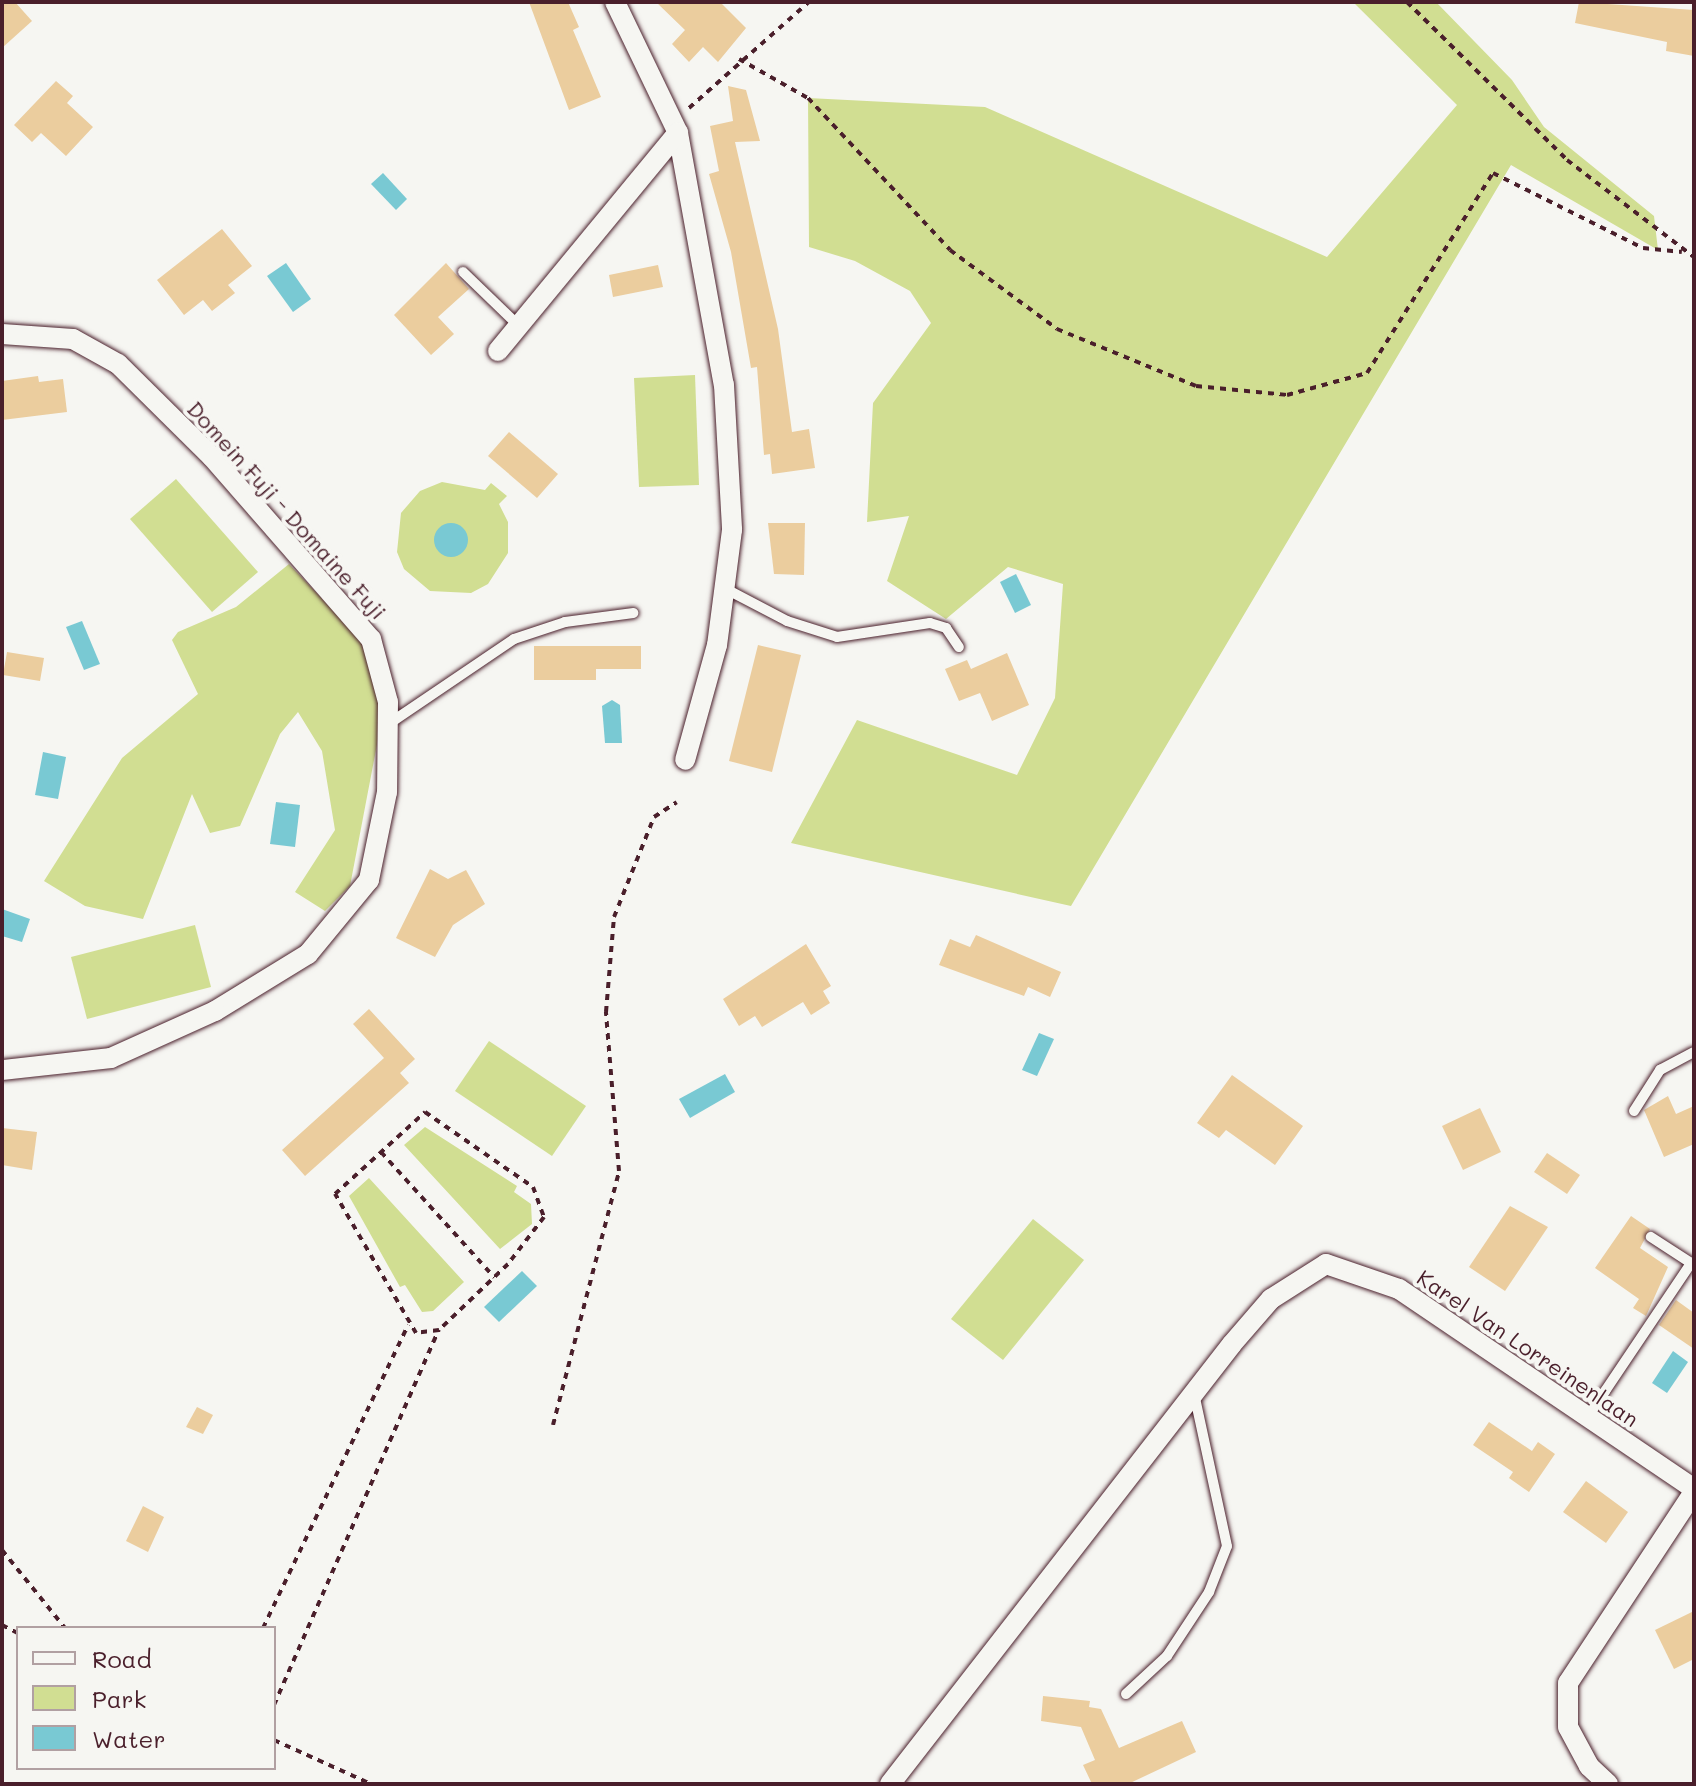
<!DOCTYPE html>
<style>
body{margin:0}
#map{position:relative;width:1696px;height:1786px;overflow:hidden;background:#f6f6f2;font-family:Mali,sans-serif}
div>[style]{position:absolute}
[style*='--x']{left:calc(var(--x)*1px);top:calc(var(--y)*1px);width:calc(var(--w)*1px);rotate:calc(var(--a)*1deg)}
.green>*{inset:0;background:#d1de92}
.water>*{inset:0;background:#79c9d3}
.round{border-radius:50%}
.building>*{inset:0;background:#ebcd9e}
.path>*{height:4px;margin-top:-2px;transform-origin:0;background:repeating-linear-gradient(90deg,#4a1f2b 0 6px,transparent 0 12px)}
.roads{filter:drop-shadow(0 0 2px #4a1f2b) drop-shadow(0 0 2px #4a1f2b)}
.lane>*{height:10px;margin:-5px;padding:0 5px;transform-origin:5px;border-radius:5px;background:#f6f6f2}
.street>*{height:20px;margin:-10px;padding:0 10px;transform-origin:10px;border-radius:10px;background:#f6f6f2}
span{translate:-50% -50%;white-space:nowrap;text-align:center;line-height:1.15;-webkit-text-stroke:8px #f6f6f2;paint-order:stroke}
.street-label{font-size:22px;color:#4a1f2b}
.frame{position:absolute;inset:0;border:4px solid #4a1f2b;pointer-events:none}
.legend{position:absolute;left:16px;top:1626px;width:260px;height:144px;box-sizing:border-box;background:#f6f6f2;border:2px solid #b1a0a2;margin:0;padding:10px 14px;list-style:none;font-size:24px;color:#4a1f2b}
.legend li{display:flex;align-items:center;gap:16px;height:40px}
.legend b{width:40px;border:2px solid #b1a0a2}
</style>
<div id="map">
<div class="green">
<div style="clip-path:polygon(1353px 2px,1436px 2px,1512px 80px,1544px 127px,1654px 216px,1658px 250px,1511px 165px,1071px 906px,791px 843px,857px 720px,1017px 775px,1055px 698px,1063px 584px,1008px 567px,946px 619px,887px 581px,909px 516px,867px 522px,873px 403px,931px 323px,910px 291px,855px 261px,809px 247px,808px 98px,985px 107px,1327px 257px,1457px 105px)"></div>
<div style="clip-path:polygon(695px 375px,699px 485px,639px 487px,634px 378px)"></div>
<div style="clip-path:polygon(176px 479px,258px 572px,212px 612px,130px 519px)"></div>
<div style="clip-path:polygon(442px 482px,485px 490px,491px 483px,507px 496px,499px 504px,508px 522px,508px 553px,488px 584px,471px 593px,430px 591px,404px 569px,397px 552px,401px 513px,420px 491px)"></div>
<div style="clip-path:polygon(289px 564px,365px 644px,383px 713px,350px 886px,325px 911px,295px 892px,335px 830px,322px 751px,298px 712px,280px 734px,240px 826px,210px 833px,192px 794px,143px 919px,85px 906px,44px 881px,122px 758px,198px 694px,172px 640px,178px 632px,236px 607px)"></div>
<div style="clip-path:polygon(195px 925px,211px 987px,87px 1019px,71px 957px)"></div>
<div style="clip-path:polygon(489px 1041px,586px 1106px,552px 1156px,455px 1091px)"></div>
<div style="clip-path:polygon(425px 1127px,517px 1186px,514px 1192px,531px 1204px,532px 1224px,500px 1249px,404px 1145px)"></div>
<div style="clip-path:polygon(369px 1178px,464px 1282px,433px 1311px,422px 1312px,405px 1285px,400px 1287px,349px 1196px)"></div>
<div style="clip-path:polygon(1033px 1219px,1084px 1260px,1003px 1360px,951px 1319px)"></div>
</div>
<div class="water">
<div style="clip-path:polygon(383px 173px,407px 199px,396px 210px,371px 184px)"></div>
<div style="clip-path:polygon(286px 263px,311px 299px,293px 312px,267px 276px)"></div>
<div class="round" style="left:434px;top:523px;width:34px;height:34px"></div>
<div style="clip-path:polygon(1016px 574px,1031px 605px,1015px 613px,1000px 582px)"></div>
<div style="clip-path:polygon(82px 621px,100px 664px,84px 670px,66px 627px)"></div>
<div style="clip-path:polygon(612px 700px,620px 705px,622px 743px,605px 743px,602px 706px)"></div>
<div style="clip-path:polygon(43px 752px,66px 757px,58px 799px,35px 795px)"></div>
<div style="clip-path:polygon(276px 802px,300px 805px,295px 847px,270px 844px)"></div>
<div style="clip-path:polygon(2px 909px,30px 919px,22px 942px,2px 936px)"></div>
<div style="clip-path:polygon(1039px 1033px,1054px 1039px,1037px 1076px,1022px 1070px)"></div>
<div style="clip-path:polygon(725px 1074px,735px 1092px,690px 1118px,679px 1099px)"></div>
<div style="clip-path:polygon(522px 1271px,537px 1286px,499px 1322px,484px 1307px)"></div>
<div style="clip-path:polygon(1673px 1351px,1688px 1362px,1667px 1393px,1652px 1383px)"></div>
</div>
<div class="building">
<div style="clip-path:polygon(2px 2px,15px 2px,32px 21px,2px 48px)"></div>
<div style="clip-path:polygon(529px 2px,568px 2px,579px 27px,573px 30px,601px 97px,569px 110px)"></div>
<div style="clip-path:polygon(656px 2px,720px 2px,746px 28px,718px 62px,703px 47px,689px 62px,672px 44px,685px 30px)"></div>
<div style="clip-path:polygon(1579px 2px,1694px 10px,1694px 56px,1666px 51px,1667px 42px,1575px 23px)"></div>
<div style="clip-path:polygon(56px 81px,73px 96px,67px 103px,93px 127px,66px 156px,41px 133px,32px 142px,14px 125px)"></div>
<div style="clip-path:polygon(728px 86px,746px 90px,760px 141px,735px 142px,778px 329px,792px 432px,809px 429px,815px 468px,772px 474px,770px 454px,764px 455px,757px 367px,751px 368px,731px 252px,709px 174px,719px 171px,710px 126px,733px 121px)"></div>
<div style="clip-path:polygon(222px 229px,252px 266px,228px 285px,235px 293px,212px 311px,203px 300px,184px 315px,157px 280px)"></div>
<div style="clip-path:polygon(446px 263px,469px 289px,438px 317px,454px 334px,431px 355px,394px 315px)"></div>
<div style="clip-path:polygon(658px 265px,663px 287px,613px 297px,609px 275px)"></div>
<div style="clip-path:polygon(38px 376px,39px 382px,63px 379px,67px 412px,2px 420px,2px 381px)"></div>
<div style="clip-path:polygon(509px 432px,558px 474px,537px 498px,488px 456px)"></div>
<div style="clip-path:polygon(768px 523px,805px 523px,804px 575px,774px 574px)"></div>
<div style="clip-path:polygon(758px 645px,801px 655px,772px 772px,729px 761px)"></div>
<div style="clip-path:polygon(534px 646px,641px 646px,641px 669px,596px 669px,596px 680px,534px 680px)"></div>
<div style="clip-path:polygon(7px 652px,44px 658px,40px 681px,3px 675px)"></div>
<div style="clip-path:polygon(1007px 653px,1029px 705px,992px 721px,980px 693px,959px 701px,945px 669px,967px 660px,971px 669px)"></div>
<div style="clip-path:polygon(430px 869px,448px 879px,466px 870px,485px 904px,453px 925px,435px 957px,396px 938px)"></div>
<div style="clip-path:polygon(976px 935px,1061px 972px,1050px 997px,1028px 987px,1024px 996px,939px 965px,950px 939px,970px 947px)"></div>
<div style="clip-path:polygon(806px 944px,831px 986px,823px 991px,830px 1003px,811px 1015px,803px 1002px,762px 1027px,755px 1016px,739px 1026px,723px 999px)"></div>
<div style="clip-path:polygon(369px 1009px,415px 1059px,400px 1073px,409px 1083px,305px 1176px,282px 1150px,384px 1058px,353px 1024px)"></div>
<div style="clip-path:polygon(1232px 1075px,1303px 1126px,1275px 1165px,1226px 1130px,1219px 1138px,1197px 1123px)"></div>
<div style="clip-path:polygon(1668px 1096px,1676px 1114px,1694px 1106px,1694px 1144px,1664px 1157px,1644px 1110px)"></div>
<div style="clip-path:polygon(1480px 1108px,1501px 1152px,1463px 1170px,1442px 1126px)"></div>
<div style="clip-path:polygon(2px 1128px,37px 1132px,32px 1170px,2px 1165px)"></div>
<div style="clip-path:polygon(1547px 1153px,1580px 1175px,1567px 1194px,1534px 1172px)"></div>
<div style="clip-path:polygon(1510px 1206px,1548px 1227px,1505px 1291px,1469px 1267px)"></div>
<div style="clip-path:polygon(1631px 1216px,1650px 1229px,1640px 1248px,1668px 1267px,1646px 1316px,1633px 1308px,1639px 1299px,1595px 1268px)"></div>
<div style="clip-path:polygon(1676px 1300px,1694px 1313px,1694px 1349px,1659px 1325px)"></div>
<div style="clip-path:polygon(197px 1407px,213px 1415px,203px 1434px,186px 1427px)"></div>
<div style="clip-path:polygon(1489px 1422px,1532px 1451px,1538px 1442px,1555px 1454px,1529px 1492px,1509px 1478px,1513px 1472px,1473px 1445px)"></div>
<div style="clip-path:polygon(1586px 1481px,1628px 1512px,1606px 1543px,1563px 1512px)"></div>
<div style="clip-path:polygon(143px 1506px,164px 1517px,148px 1552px,126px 1541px)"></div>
<div style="clip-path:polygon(1694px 1611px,1694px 1659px,1674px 1669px,1655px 1630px)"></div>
<div style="clip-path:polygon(1043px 1696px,1090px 1701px,1089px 1707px,1101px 1709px,1119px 1748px,1182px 1721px,1196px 1752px,1128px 1784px,1092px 1784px,1083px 1765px,1095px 1760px,1081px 1727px,1041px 1721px)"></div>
</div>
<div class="path">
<div style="--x:1407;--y:2;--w:225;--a:44.6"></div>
<div style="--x:1567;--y:160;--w:160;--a:37.4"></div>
<div style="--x:739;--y:59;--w:79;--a:29.5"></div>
<div style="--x:808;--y:98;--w:208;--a:46.9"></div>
<div style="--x:950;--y:250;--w:133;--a:36.4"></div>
<div style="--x:1057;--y:329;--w:150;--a:22.3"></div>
<div style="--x:1196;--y:386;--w:91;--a:5.6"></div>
<div style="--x:1287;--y:395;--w:83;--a:-15.4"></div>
<div style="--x:1367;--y:373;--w:236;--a:-57.8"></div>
<div style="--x:1493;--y:173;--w:168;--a:26.6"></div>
<div style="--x:1643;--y:248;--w:39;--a:6"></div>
<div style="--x:689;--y:108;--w:160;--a:-41.5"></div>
<div style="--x:425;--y:1112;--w:131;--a:34.8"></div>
<div style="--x:533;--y:1187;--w:32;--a:70"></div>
<div style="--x:544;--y:1217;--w:59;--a:127.5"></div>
<div style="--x:508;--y:1264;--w:95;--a:136.3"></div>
<div style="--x:439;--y:1330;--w:23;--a:173"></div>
<div style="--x:416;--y:1333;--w:161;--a:-120.2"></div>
<div style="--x:335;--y:1194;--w:122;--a:-42.3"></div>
<div style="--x:381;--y:1152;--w:169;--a:47.9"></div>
<div style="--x:553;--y:1425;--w:262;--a:-75.4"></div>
<div style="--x:619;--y:1171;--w:160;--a:-94.7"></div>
<div style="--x:606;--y:1012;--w:95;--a:-85.2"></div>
<div style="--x:614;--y:917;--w:108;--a:-68.2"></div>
<div style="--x:654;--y:817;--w:27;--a:-33"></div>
<div style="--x:2;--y:1550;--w:100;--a:51.1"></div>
<div style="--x:2;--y:1625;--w:18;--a:27"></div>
<div style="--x:263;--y:1628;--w:336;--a:-64.4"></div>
<div style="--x:274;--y:1705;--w:410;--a:-66.3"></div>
<div style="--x:274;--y:1740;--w:107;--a:24.4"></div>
</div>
<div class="roads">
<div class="lane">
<div style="--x:463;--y:272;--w:78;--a:44"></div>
<div style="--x:724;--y:588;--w:71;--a:27.6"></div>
<div style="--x:787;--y:621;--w:52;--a:17.7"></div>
<div style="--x:837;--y:637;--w:94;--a:-8.6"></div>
<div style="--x:930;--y:623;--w:17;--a:17"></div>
<div style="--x:946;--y:628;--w:23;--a:56"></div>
<div style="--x:390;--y:723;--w:150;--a:-34.1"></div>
<div style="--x:514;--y:639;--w:54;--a:-18.4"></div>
<div style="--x:565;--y:622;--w:69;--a:-7.5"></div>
<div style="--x:1634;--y:1111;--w:49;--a:-57.6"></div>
<div style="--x:1660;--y:1070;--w:38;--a:-28"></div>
<div style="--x:1587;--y:1418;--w:187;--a:-56.1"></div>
<div style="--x:1691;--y:1263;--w:48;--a:-147"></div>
<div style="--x:1126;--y:1694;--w:56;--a:-42.8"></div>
<div style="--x:1167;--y:1656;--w:77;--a:-56.7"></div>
<div style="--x:1209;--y:1592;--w:49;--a:-68.6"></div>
<div style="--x:1227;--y:1546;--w:157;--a:-102.2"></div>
</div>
<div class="street">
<div style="--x:615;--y:2;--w:145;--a:64.3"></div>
<div style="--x:678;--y:133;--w:256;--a:79.7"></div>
<div style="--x:724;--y:385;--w:145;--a:86.8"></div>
<div style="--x:732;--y:530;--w:116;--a:97.4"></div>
<div style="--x:717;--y:645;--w:119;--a:105.5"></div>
<div style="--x:2;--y:334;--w:71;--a:4"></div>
<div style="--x:73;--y:339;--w:51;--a:29.1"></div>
<div style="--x:118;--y:364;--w:132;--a:44.7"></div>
<div style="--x:212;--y:457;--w:242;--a:48.9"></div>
<div style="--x:371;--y:639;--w:65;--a:74.9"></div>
<div style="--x:388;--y:702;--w:90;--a:90.6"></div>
<div style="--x:387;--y:792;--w:90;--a:101.6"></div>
<div style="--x:369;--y:880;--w:96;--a:129.5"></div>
<div style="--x:308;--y:954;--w:109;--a:148.5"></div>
<div style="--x:215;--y:1011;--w:114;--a:155.7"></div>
<div style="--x:111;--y:1058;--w:110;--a:173.7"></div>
<div style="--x:498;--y:351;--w:283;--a:-50.5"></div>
<div style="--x:890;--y:1784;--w:557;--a:-52.14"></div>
<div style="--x:1232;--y:1344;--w:60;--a:-49.1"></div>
<div style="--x:1271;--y:1299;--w:65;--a:-32.5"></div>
<div style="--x:1326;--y:1264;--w:77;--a:18.9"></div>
<div style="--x:1399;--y:1289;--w:356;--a:34.1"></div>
<div style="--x:1608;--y:1784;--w:26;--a:-137"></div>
<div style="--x:1589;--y:1766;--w:44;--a:-118.3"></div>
<div style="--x:1568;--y:1727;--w:44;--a:-90"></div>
<div style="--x:1568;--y:1683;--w:229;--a:-56.6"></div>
</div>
</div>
<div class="street-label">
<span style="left:287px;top:510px;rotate:48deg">Domein Fuji - Domaine Fuji</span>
<span style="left:1528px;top:1348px;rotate:34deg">Karel Van Lorreinenlaan</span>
</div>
<div class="frame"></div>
<ul class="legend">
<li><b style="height:10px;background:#f6f6f2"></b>Road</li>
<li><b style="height:22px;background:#d1de92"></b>Park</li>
<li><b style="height:22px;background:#79c9d3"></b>Water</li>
</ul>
</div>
